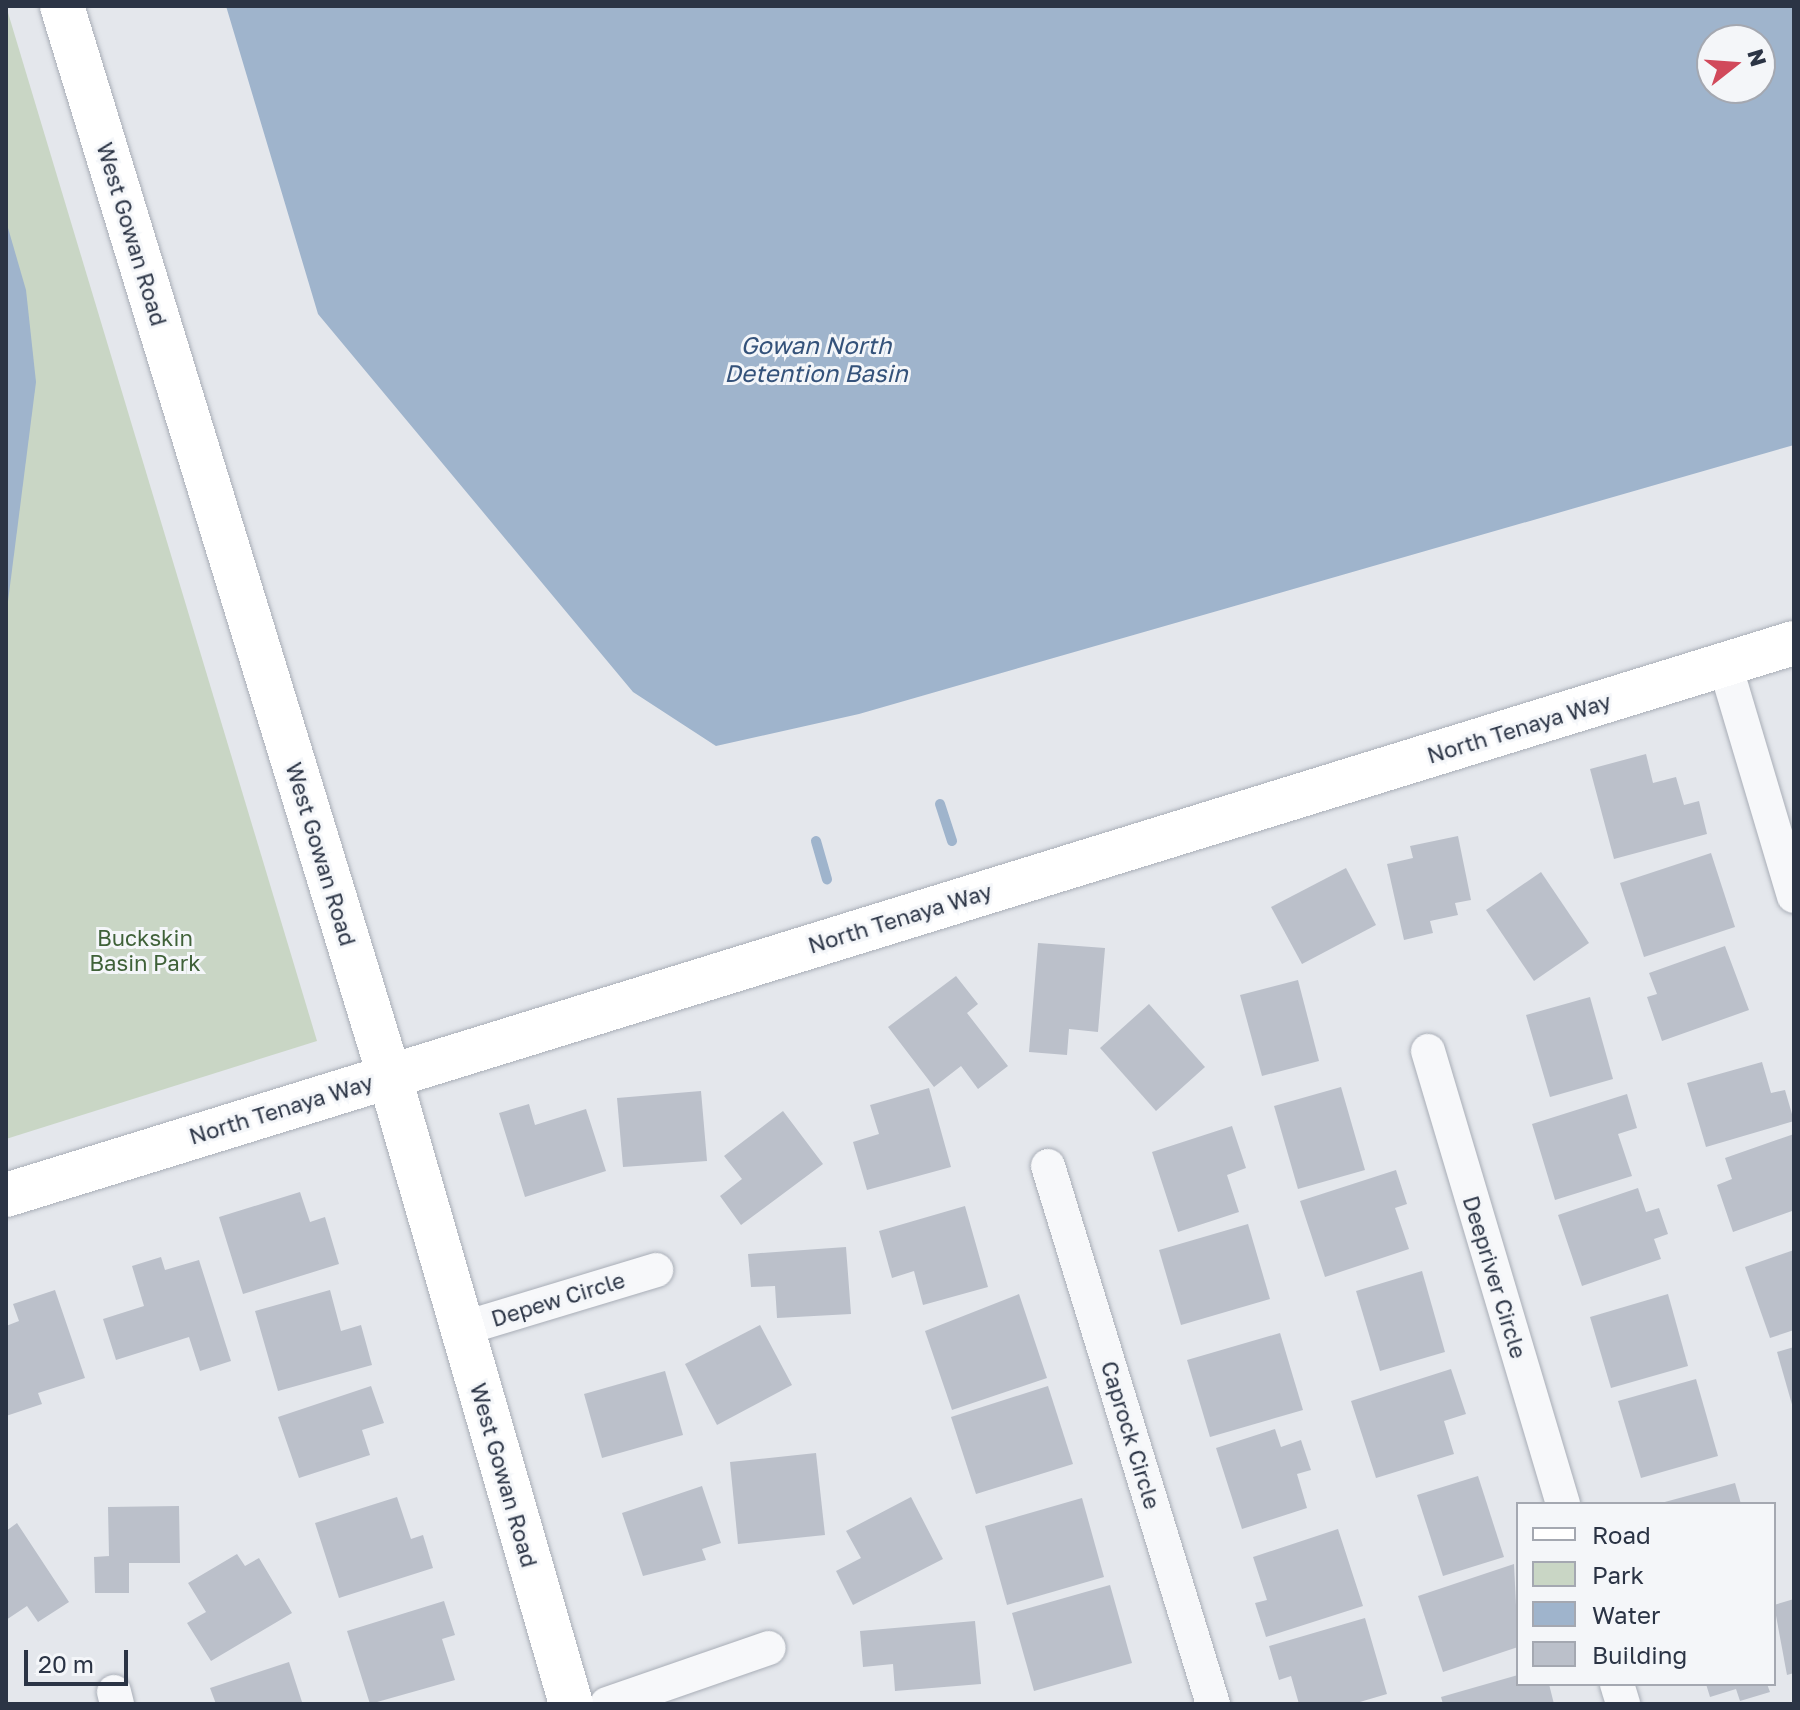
<!DOCTYPE html>
<style>
body{margin:0}
#map{position:relative;width:1800px;height:1710px;overflow:hidden;background:#e4e7ec;font-family:"Golos Text",sans-serif}
div>[style]{position:absolute}
[style*='--x']{left:calc(var(--x)*1px);top:calc(var(--y)*1px);width:calc(var(--w)*1px);rotate:calc(var(--a)*1deg)}
.green>*{inset:0;background:#c9d6c5}
.water>*{inset:0;background:#9fb4cc}
.stream>*{height:10px;margin:-5px;padding:0 5px;transform-origin:5px;border-radius:5px;background:#9fb4cc}
.building>*{inset:0;background:#bbc0ca}
.roads{filter:drop-shadow(0 0 2px #a9aeb7) drop-shadow(0 0 2px #a9aeb7)}
.street>*{height:34px;margin:-17px;padding:0 17px;transform-origin:17px;border-radius:17px;background:#f7f8fa}
.secondary>*{height:44px;margin:-22px;padding:0 22px;transform-origin:22px;border-radius:22px;background:#fff}
span{translate:-50% -50%;white-space:nowrap;text-align:center;line-height:1.15;-webkit-text-stroke:6px #f4f6f9;paint-order:stroke}
.street-label{font-size:22px;color:#2b3445}
.park-label{font-size:22px;color:#3f6138}
.water-label{font-size:24px;color:#34527a;font-style:italic}
.frame{position:absolute;inset:0;border:8px solid #2b3445;pointer-events:none}
.legend{position:absolute;left:1516px;top:1502px;width:260px;height:184px;box-sizing:border-box;background:#f4f6f9;border:2px solid #a4a8b1;margin:0;padding:10px 14px;list-style:none;font-size:24px;color:#2b3445}
.legend li{display:flex;align-items:center;gap:16px;height:40px}
.legend b{width:40px;border:2px solid #a4a8b1}
.north{position:absolute;left:1696px;top:24px;width:80px;height:80px;box-sizing:border-box;background:#f4f6f9;border:2px solid #a4a8b1;border-radius:50%;rotate:73deg;font-size:22px;font-weight:700;line-height:32px;text-align:center;color:#2b3445}
.north::after{content:'';display:block;margin:auto;width:28px;height:36px;background:#d1495b;clip-path:polygon(50% 0,100% 100%,50% 72%,0 100%)}
.scale{position:absolute;left:24px;top:1650px;width:104px;height:36px;box-sizing:border-box;border:4px solid #2b3445;border-top:0;padding-left:10px;font-size:24px;line-height:28px;white-space:nowrap;color:#2b3445;-webkit-text-stroke:6px #f4f6f9;paint-order:stroke}
</style>
<div id="map">
<div class="green">
<div style="clip-path:polygon(6px 6px,317px 1041px,6px 1139px)"></div>
</div>
<div class="water">
<div style="clip-path:polygon(evenodd,226px 6px,1794px 6px,1794px 445px,859px 714px,716px 746px,633px 692px,318px 314px,226px 6px,1712px 40px,1760px 40px,1760px 88px,1712px 88px,1712px 40px)"></div>
<div style="clip-path:polygon(6px 221px,26px 290px,36px 382px,6px 617px)"></div>
</div>
<div class="stream">
<div style="--x:940;--y:804;--w:39;--a:72"></div>
<div style="--x:816;--y:841;--w:40;--a:74"></div>
</div>
<div class="building">
<div style="clip-path:polygon(1646px 754px,1653px 783px,1676px 777px,1684px 805px,1699px 801px,1707px 834px,1614px 859px,1590px 769px)"></div>
<div style="clip-path:polygon(1458px 836px,1471px 900px,1455px 903px,1458px 915px,1430px 921px,1433px 933px,1404px 940px,1387px 864px,1413px 858px,1410px 846px)"></div>
<div style="clip-path:polygon(1711px 853px,1735px 927px,1644px 957px,1620px 883px)"></div>
<div style="clip-path:polygon(1346px 868px,1376px 925px,1302px 964px,1271px 907px)"></div>
<div style="clip-path:polygon(1541px 872px,1589px 943px,1534px 981px,1486px 910px)"></div>
<div style="clip-path:polygon(1038px 943px,1105px 948px,1098px 1032px,1069px 1029px,1067px 1055px,1029px 1052px)"></div>
<div style="clip-path:polygon(1725px 946px,1749px 1010px,1662px 1041px,1647px 997px,1657px 994px,1649px 973px)"></div>
<div style="clip-path:polygon(956px 976px,978px 1004px,967px 1013px,1008px 1066px,978px 1089px,961px 1066px,934px 1087px,888px 1027px)"></div>
<div style="clip-path:polygon(1298px 980px,1319px 1061px,1262px 1076px,1240px 995px)"></div>
<div style="clip-path:polygon(1590px 997px,1613px 1079px,1550px 1097px,1526px 1015px)"></div>
<div style="clip-path:polygon(1149px 1004px,1205px 1067px,1156px 1111px,1100px 1048px)"></div>
<div style="clip-path:polygon(1762px 1062px,1771px 1093px,1785px 1090px,1794px 1121px,1706px 1147px,1687px 1083px)"></div>
<div style="clip-path:polygon(1341px 1087px,1365px 1170px,1298px 1189px,1274px 1106px)"></div>
<div style="clip-path:polygon(929px 1088px,951px 1167px,867px 1190px,853px 1142px,879px 1134px,870px 1105px)"></div>
<div style="clip-path:polygon(701px 1091px,707px 1161px,623px 1167px,617px 1098px)"></div>
<div style="clip-path:polygon(1627px 1094px,1637px 1128px,1618px 1134px,1632px 1176px,1555px 1200px,1532px 1124px)"></div>
<div style="clip-path:polygon(529px 1104px,535px 1125px,586px 1109px,606px 1171px,525px 1197px,499px 1113px)"></div>
<div style="clip-path:polygon(783px 1111px,823px 1164px,741px 1225px,720px 1196px,742px 1179px,724px 1156px)"></div>
<div style="clip-path:polygon(1232px 1126px,1246px 1168px,1227px 1175px,1239px 1212px,1178px 1232px,1152px 1152px)"></div>
<div style="clip-path:polygon(1794px 1134px,1792px 1211px,1733px 1232px,1717px 1185px,1732px 1179px,1725px 1158px)"></div>
<div style="clip-path:polygon(1396px 1170px,1407px 1204px,1395px 1208px,1409px 1249px,1325px 1277px,1300px 1201px)"></div>
<div style="clip-path:polygon(1638px 1188px,1646px 1212px,1659px 1208px,1668px 1234px,1654px 1239px,1661px 1259px,1582px 1286px,1558px 1215px)"></div>
<div style="clip-path:polygon(300px 1192px,310px 1222px,325px 1217px,339px 1264px,243px 1294px,219px 1217px)"></div>
<div style="clip-path:polygon(965px 1206px,988px 1287px,923px 1305px,914px 1271px,892px 1278px,879px 1231px)"></div>
<div style="clip-path:polygon(1248px 1224px,1270px 1299px,1181px 1325px,1159px 1250px)"></div>
<div style="clip-path:polygon(846px 1247px,851px 1314px,777px 1318px,775px 1286px,751px 1287px,748px 1254px)"></div>
<div style="clip-path:polygon(1794px 1250px,1794px 1330px,1770px 1338px,1745px 1267px)"></div>
<div style="clip-path:polygon(161px 1257px,165px 1270px,199px 1260px,231px 1361px,200px 1371px,189px 1337px,116px 1360px,103px 1319px,144px 1306px,132px 1266px)"></div>
<div style="clip-path:polygon(1422px 1271px,1445px 1352px,1380px 1371px,1356px 1291px)"></div>
<div style="clip-path:polygon(55px 1290px,85px 1378px,38px 1393px,42px 1404px,6px 1416px,6px 1326px,19px 1321px,13px 1304px)"></div>
<div style="clip-path:polygon(330px 1290px,341px 1331px,361px 1325px,372px 1365px,278px 1391px,255px 1311px)"></div>
<div style="clip-path:polygon(1019px 1294px,1047px 1378px,952px 1410px,925px 1331px)"></div>
<div style="clip-path:polygon(1668px 1294px,1688px 1366px,1611px 1388px,1590px 1317px)"></div>
<div style="clip-path:polygon(760px 1325px,792px 1385px,717px 1425px,685px 1364px)"></div>
<div style="clip-path:polygon(1280px 1333px,1303px 1410px,1210px 1437px,1187px 1360px)"></div>
<div style="clip-path:polygon(1794px 1347px,1794px 1408px,1793px 1408px,1777px 1352px)"></div>
<div style="clip-path:polygon(1451px 1369px,1466px 1414px,1444px 1421px,1454px 1454px,1376px 1478px,1351px 1401px)"></div>
<div style="clip-path:polygon(665px 1371px,683px 1435px,602px 1458px,584px 1394px)"></div>
<div style="clip-path:polygon(1696px 1379px,1718px 1456px,1641px 1478px,1618px 1401px)"></div>
<div style="clip-path:polygon(371px 1386px,384px 1423px,362px 1430px,370px 1455px,299px 1478px,278px 1417px)"></div>
<div style="clip-path:polygon(1048px 1386px,1073px 1464px,976px 1494px,951px 1417px)"></div>
<div style="clip-path:polygon(1275px 1429px,1281px 1447px,1301px 1440px,1311px 1470px,1297px 1474px,1307px 1508px,1242px 1529px,1216px 1448px)"></div>
<div style="clip-path:polygon(816px 1453px,825px 1535px,738px 1544px,730px 1462px)"></div>
<div style="clip-path:polygon(1478px 1476px,1504px 1557px,1443px 1576px,1417px 1495px)"></div>
<div style="clip-path:polygon(1735px 1483px,1741px 1504px,1661px 1504px,1661px 1503px)"></div>
<div style="clip-path:polygon(702px 1486px,721px 1543px,702px 1549px,706px 1560px,643px 1576px,622px 1513px)"></div>
<div style="clip-path:polygon(397px 1497px,411px 1539px,423px 1535px,433px 1568px,339px 1598px,315px 1523px)"></div>
<div style="clip-path:polygon(911px 1497px,943px 1559px,853px 1605px,836px 1571px,861px 1558px,846px 1531px)"></div>
<div style="clip-path:polygon(1082px 1498px,1104px 1577px,1007px 1605px,985px 1526px)"></div>
<div style="clip-path:polygon(179px 1506px,180px 1563px,129px 1563px,129px 1593px,95px 1593px,94px 1557px,109px 1556px,108px 1507px)"></div>
<div style="clip-path:polygon(17px 1523px,69px 1602px,38px 1622px,27px 1606px,6px 1620px,6px 1531px)"></div>
<div style="clip-path:polygon(1338px 1529px,1363px 1606px,1266px 1637px,1255px 1603px,1267px 1600px,1253px 1557px)"></div>
<div style="clip-path:polygon(237px 1554px,245px 1566px,259px 1558px,292px 1613px,211px 1661px,187px 1623px,206px 1612px,188px 1583px)"></div>
<div style="clip-path:polygon(1514px 1564px,1518px 1647px,1443px 1672px,1418px 1596px)"></div>
<div style="clip-path:polygon(1110px 1585px,1132px 1663px,1034px 1691px,1012px 1613px)"></div>
<div style="clip-path:polygon(1794px 1599px,1794px 1673px,1787px 1675px,1774px 1605px)"></div>
<div style="clip-path:polygon(444px 1601px,455px 1635px,442px 1639px,455px 1680px,370px 1704px,347px 1631px)"></div>
<div style="clip-path:polygon(1365px 1618px,1387px 1694px,1353px 1704px,1299px 1704px,1291px 1676px,1279px 1680px,1269px 1646px)"></div>
<div style="clip-path:polygon(975px 1621px,981px 1684px,895px 1691px,893px 1664px,863px 1667px,860px 1631px)"></div>
<div style="clip-path:polygon(289px 1662px,302px 1702px,216px 1704px,210px 1688px)"></div>
<div style="clip-path:polygon(1518px 1675px,1518px 1684px,1549px 1684px,1554px 1704px,1443px 1704px,1441px 1697px)"></div>
<div style="clip-path:polygon(1706px 1684px,1767px 1684px,1770px 1692px,1740px 1701px,1736px 1689px,1710px 1697px)"></div>
</div>
<div class="roads">
<div class="street">
<div style="--x:1725;--y:665;--w:241;--a:73.4"></div>
<div style="--x:1428;--y:1051;--w:473;--a:73.4"></div>
<div style="--x:1048;--y:1166;--w:563;--a:72.95"></div>
<div style="--x:461;--y:1329;--w:204;--a:-16.8"></div>
<div style="--x:1617;--y:1684;--w:21;--a:73"></div>
<div style="--x:114;--y:1692;--w:12;--a:76"></div>
<div style="--x:607;--y:1704;--w:171;--a:-19.1"></div>
</div>
<div class="secondary">
<div style="--x:62;--y:6;--w:1118;--a:72.99"></div>
<div style="--x:389;--y:1075;--w:655;--a:73.86"></div>
<div style="--x:6;--y:1195;--w:1871;--a:-17.16"></div>
</div>
</div>
<div class="street-label">
<span style="left:132px;top:234px;rotate:73deg">West Gowan Road</span>
<span style="left:1519px;top:728px;rotate:-17deg">North Tenaya Way</span>
<span style="left:321px;top:854px;rotate:73deg">West Gowan Road</span>
<span style="left:900px;top:918px;rotate:-17deg">North Tenaya Way</span>
<span style="left:281px;top:1109px;rotate:-17deg">North Tenaya Way</span>
<span style="left:1495px;top:1277px;rotate:73deg">Deepriver Circle</span>
<span style="left:558px;top:1299px;rotate:-17deg">Depew Circle</span>
<span style="left:1131px;top:1435px;rotate:73deg">Caprock Circle</span>
<span style="left:504px;top:1475px;rotate:74deg">West Gowan Road</span>
</div>
<div class="park-label">
<span style="left:145px;top:950px">Buckskin<br>Basin Park</span>
</div>
<div class="water-label">
<span style="left:816px;top:359px">Gowan North<br>Detention Basin</span>
</div>
<div class="frame"></div>
<ul class="legend">
<li><b style="height:10px;background:#fff"></b>Road</li>
<li><b style="height:22px;background:#c9d6c5"></b>Park</li>
<li><b style="height:22px;background:#9fb4cc"></b>Water</li>
<li><b style="height:22px;background:#bbc0ca"></b>Building</li>
</ul>
<div class="north">N</div>
<div class="scale">20 m</div>
</div>
